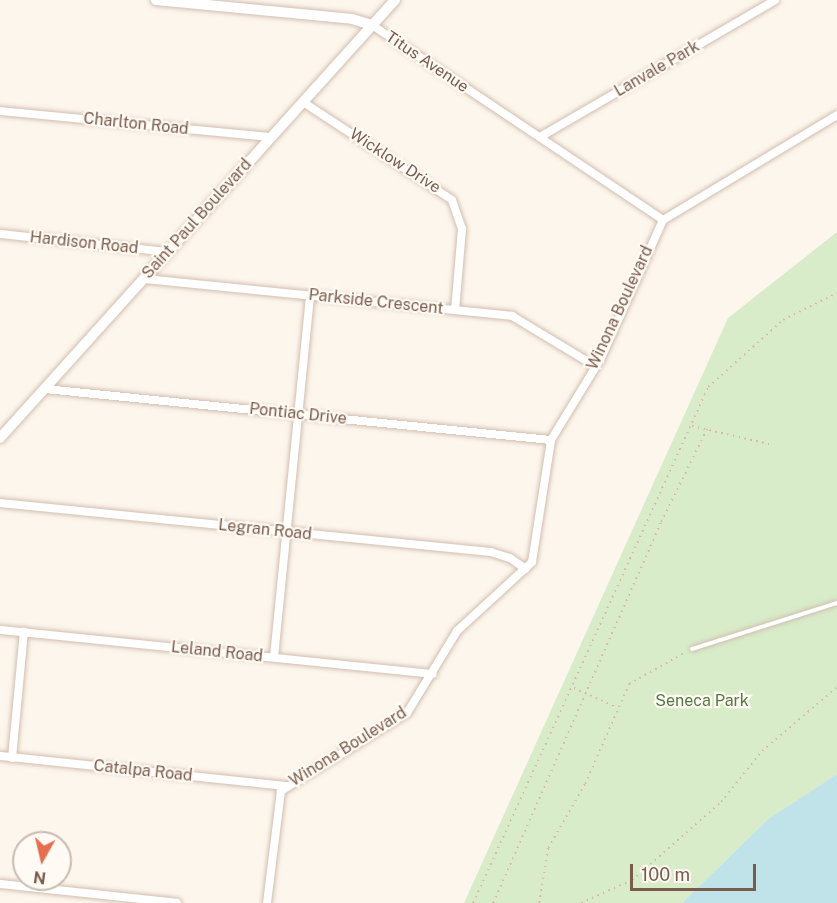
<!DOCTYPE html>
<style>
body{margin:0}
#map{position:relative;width:837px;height:903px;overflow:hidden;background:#fdf6ec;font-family:"Public Sans",sans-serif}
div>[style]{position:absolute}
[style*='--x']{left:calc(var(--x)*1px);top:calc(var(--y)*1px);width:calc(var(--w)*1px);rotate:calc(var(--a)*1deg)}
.green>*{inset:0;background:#d8ecc9}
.water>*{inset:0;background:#bfe3e8}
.path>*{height:1.5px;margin-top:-0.75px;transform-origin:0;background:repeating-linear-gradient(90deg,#d9b8a5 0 1.5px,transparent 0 6px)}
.roads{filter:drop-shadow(0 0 2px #d1beb0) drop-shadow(0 0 2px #d1beb0)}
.service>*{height:4px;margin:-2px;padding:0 2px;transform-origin:2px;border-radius:2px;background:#fff}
.minor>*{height:8px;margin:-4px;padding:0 4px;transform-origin:4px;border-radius:4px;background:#fff}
.secondary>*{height:10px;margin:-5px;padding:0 5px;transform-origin:5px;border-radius:5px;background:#fff}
span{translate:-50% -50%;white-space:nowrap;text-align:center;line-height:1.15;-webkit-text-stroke:4.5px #fffaf3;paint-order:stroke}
.street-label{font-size:16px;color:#7a5c4d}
.park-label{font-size:16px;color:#537a41}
.north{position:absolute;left:12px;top:831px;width:60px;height:60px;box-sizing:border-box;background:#fffaf3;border:2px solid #cabbb1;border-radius:50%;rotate:188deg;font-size:16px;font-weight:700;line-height:24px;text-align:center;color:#7a5c4d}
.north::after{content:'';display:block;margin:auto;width:21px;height:27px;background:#e76f51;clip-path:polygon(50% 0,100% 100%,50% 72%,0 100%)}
.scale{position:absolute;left:630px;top:864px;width:126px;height:27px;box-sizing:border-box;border:3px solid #7a5c4d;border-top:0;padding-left:8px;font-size:18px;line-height:21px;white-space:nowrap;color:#7a5c4d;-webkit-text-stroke:4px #fffaf3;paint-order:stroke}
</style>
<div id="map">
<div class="green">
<div style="clip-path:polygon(837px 232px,837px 774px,768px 819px,682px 903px,464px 903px,728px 318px)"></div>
</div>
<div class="water">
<div style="clip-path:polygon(837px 774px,837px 903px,682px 903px,768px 819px)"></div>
</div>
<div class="path">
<div style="--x:692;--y:426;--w:83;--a:13.2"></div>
<div style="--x:574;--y:688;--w:46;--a:24.3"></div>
<div style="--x:473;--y:903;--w:567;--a:-65.51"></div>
<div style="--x:708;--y:387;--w:101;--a:-41.8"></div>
<div style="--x:783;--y:320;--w:60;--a:-26.6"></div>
<div style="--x:493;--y:903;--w:416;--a:-66.2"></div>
<div style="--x:661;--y:522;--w:104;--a:-63.7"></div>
<div style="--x:539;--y:903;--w:56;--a:-80.7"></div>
<div style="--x:548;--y:848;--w:74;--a:-60"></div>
<div style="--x:585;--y:784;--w:109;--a:-66.3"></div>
<div style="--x:629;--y:684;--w:65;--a:-29.3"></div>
<div style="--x:581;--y:903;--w:56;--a:-24.3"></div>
<div style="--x:632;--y:880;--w:118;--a:-41.2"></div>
<div style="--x:721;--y:802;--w:65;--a:-51.2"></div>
<div style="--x:762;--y:751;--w:99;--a:-40.5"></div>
</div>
<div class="roads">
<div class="service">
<div style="--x:692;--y:649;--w:152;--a:-17.6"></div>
</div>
<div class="minor">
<div style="--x:372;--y:25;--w:350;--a:33.8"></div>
<div style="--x:303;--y:102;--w:178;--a:33.3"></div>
<div style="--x:452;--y:200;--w:31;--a:71"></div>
<div style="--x:462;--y:229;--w:81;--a:94.9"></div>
<div style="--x:0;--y:111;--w:272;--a:5.5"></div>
<div style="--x:540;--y:137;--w:272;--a:-30.2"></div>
<div style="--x:0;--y:234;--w:169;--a:6.1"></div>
<div style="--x:144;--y:279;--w:370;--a:5.7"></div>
<div style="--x:512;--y:316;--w:97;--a:31.1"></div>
<div style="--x:45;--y:389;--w:509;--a:5.76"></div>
<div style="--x:0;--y:503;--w:493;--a:5.7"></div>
<div style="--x:491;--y:552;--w:20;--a:18"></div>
<div style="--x:510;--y:558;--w:19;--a:35"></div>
<div style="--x:0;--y:630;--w:435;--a:5.8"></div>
<div style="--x:274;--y:657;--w:363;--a:-84.3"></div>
<div style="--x:0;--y:756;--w:288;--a:6"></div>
<div style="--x:12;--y:758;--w:127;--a:-84.6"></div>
<div style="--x:0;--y:884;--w:178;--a:6.1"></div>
<div style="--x:267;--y:903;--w:113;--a:-82.9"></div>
<div style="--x:281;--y:791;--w:148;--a:-31.8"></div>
<div style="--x:407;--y:713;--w:96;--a:-58.6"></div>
<div style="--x:457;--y:631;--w:102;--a:-42.6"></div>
<div style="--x:532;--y:562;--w:123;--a:-81.1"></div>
<div style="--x:551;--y:440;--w:96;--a:-58.6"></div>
<div style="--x:601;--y:358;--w:151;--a:-65.8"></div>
<div style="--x:663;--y:220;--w:203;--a:-31.1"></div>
</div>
<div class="secondary">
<div style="--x:156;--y:0;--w:197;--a:5.5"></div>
<div style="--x:352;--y:19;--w:21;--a:17"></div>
<div style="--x:0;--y:438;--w:590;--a:-47.96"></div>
</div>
</div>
<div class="street-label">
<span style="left:427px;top:62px;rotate:34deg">Titus Avenue</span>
<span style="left:657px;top:69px;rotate:-30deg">Lanvale Park</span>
<span style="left:136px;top:124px;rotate:6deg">Charlton Road</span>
<span style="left:395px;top:161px;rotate:33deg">Wicklow Drive</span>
<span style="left:197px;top:219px;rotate:-48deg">Saint Paul Boulevard</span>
<span style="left:84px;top:243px;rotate:6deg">Hardison Road</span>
<span style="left:376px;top:302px;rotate:6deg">Parkside Crescent</span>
<span style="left:620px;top:308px;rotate:-65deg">Winona Boulevard</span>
<span style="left:298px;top:414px;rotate:6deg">Pontiac Drive</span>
<span style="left:265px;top:530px;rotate:6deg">Legran Road</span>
<span style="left:217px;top:652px;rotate:6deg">Leland Road</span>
<span style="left:348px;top:747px;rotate:-32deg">Winona Boulevard</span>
<span style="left:143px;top:771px;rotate:6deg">Catalpa Road</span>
</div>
<div class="park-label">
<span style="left:702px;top:701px">Seneca Park</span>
</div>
<div class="north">N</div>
<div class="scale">100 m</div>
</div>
